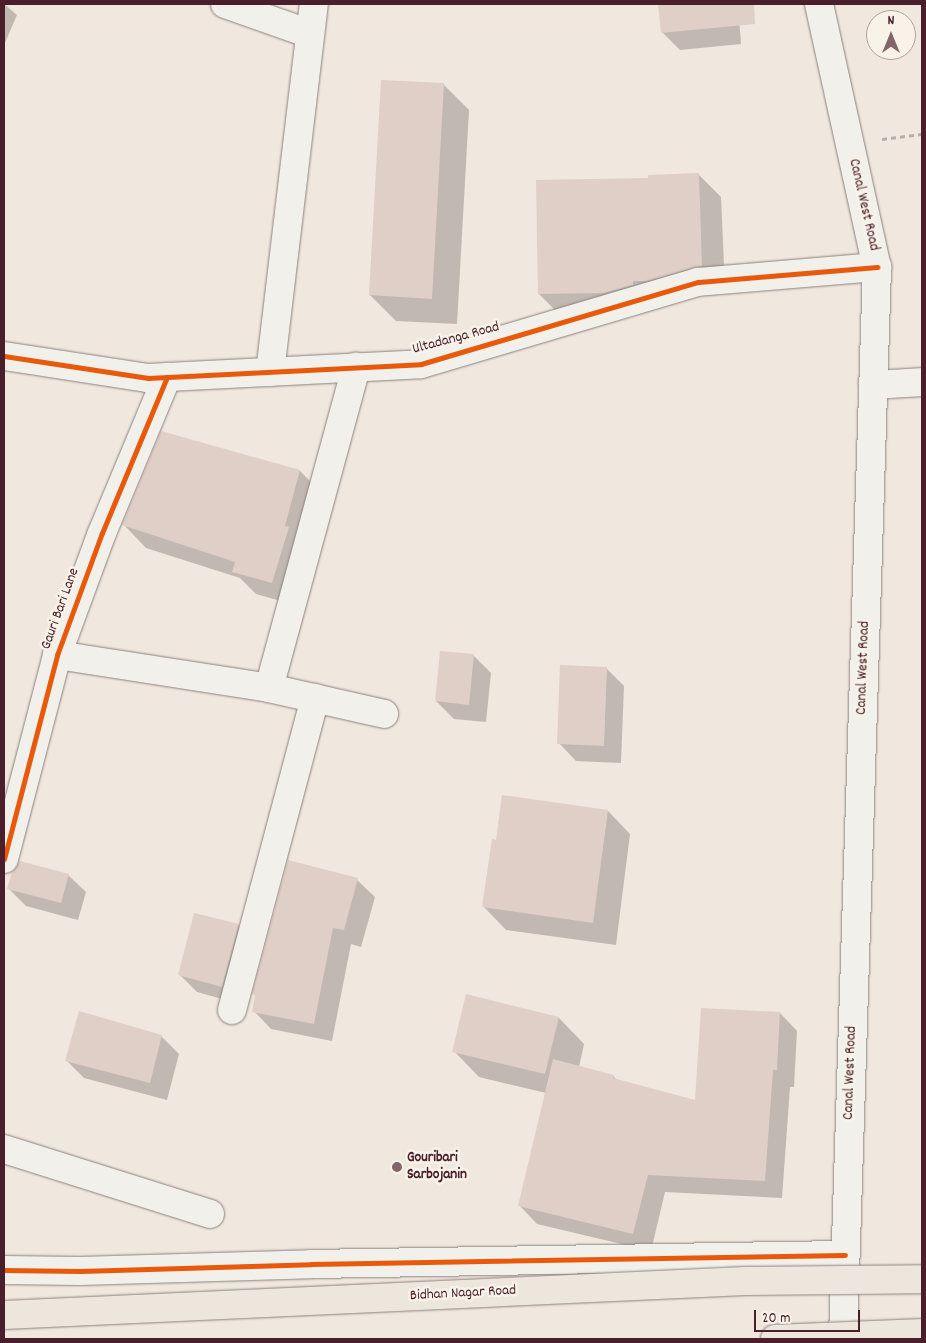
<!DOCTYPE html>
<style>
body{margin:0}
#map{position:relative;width:926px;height:1343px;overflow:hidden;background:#f0e7de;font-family:Dekko,sans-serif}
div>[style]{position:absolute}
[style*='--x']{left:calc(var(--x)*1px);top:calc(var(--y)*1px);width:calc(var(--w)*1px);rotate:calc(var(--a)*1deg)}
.shadow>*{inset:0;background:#0003}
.building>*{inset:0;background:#dfcfc7}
.path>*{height:3px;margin-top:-1.5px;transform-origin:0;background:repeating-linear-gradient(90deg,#b5aeac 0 5px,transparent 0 9px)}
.roads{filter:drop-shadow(0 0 1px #8d817f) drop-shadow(0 0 1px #8d817f)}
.street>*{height:28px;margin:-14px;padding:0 14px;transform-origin:14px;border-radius:14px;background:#f2f0eb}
.secondary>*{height:28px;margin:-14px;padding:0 14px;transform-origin:14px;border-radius:14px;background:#f2f0eb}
.bridges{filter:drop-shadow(0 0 1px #8d817f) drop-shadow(0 0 1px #8d817f)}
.primary-bridge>*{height:28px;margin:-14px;padding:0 14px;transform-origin:14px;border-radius:14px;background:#ece6dd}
.cycleway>*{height:5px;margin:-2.5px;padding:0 2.5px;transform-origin:2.5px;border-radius:2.5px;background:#e8590c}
.dots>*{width:14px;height:14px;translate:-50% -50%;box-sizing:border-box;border:2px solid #f7f3e8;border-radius:50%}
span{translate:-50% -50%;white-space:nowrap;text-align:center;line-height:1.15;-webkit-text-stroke:5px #f7f3e8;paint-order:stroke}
.street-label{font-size:15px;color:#4a1f2b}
.poi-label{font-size:15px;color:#4a1f2b;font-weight:700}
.left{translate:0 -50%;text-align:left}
.frame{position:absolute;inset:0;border:5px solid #4a1f2b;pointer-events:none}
.north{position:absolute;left:866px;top:10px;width:50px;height:50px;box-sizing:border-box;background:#f7f3e8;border:1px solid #b29e9c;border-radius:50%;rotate:0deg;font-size:14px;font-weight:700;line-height:20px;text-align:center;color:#4a1f2b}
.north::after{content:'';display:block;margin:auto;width:18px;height:22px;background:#84656a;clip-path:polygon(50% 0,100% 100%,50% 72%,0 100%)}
.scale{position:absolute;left:754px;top:1310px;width:106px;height:22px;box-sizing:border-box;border:2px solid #4a1f2b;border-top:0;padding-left:6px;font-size:15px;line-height:18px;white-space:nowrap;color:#4a1f2b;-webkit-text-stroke:4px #f7f3e8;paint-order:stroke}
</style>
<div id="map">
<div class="shadow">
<div style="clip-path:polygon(4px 4px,17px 15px,4px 45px)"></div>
<div style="clip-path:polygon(659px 4px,738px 4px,741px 44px,680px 50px,662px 32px)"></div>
<div style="clip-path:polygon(443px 84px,469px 110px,457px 324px,396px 321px,370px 295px)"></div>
<div style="clip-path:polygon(698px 174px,721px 197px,725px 289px,562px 317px,539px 294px,650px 179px)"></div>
<div style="clip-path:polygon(300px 471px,322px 493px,295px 605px,256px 594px,240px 578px,146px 548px,124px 525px)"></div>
<div style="clip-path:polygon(473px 655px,491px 673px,486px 722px,454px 719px,436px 701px)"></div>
<div style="clip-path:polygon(606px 668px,624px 686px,621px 763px,576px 761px,559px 743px)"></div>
<div style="clip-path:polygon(608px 811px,630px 834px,616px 945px,506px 930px,484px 907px)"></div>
<div style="clip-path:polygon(68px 875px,86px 892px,78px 920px,26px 906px,9px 889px)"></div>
<div style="clip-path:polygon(357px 880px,375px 897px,361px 947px,351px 944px,332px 1041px,271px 1029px,254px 1011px,256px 997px,254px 994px)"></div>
<div style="clip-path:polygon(238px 925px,256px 943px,240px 1004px,197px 992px,180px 975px)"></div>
<div style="clip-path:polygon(467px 996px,559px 1018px,584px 1044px,579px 1067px,613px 1076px,618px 1081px,696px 1102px,780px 1013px,797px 1031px,794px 1087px,790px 1087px,782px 1198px,665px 1192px,651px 1251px,537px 1224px,520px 1206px,546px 1093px,479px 1077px,454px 1051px)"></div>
<div style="clip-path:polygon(161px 1036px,179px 1054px,167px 1100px,84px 1078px,66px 1060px)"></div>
</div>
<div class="building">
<div style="clip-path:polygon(658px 4px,754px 4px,755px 24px,661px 33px)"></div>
<div style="clip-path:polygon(381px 80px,444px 83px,432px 299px,369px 295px)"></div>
<div style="clip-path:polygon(699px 173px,702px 266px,647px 281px,633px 281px,633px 285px,604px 293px,538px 294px,536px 180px,648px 178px,648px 175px)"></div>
<div style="clip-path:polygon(161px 431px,300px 470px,285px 526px,289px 527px,272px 583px,232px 572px,235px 562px,122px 525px)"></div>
<div style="clip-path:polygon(440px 651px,474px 654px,469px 705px,435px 701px)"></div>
<div style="clip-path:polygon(560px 665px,607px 667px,604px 746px,557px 744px)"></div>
<div style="clip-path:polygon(502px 795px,608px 810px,593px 923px,482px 907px,492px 839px,496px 840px)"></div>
<div style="clip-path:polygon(288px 860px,358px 878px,344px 930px,333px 928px,314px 1024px,252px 1012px,255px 995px,252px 994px)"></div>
<div style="clip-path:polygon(20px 861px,69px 874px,61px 903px,7px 889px,12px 872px)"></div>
<div style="clip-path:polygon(194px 913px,239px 924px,222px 987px,178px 975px)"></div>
<div style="clip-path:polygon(466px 994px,559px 1017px,545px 1074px,452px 1052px)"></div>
<div style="clip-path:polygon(701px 1008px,780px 1012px,777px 1070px,773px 1070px,765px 1181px,648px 1175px,633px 1234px,518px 1206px,553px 1059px,614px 1075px,613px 1078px,695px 1100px)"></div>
<div style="clip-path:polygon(79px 1011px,162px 1035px,150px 1083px,65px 1061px)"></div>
</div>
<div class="path">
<div style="--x:882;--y:139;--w:40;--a:-7.1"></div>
</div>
<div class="roads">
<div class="street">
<div style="--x:225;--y:4;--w:90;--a:19.4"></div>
<div style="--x:4;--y:356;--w:146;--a:8.7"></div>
<div style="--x:148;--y:378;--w:273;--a:-2.9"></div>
<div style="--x:421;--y:364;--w:289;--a:-16.5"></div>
<div style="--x:698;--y:282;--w:180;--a:-4.8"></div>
<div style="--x:270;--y:372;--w:371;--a:-83.2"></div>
<div style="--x:57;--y:655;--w:215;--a:8.8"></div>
<div style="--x:269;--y:688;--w:118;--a:12.7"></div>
<div style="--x:269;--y:688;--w:333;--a:-74.8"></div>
<div style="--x:4;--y:859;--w:211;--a:-75.4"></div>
<div style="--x:57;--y:655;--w:130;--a:-69.8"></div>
<div style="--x:102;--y:533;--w:169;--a:-67.4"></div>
<div style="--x:232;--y:1010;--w:323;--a:-75.1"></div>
<div style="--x:4;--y:1149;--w:216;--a:17.5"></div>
<div style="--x:4;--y:1270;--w:76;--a:0.8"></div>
<div style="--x:80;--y:1271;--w:231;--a:-1.7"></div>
<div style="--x:311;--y:1264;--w:534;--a:-0.97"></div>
</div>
<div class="secondary">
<div style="--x:819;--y:4;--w:269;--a:77.6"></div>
<div style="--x:877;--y:267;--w:1073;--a:91.82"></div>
<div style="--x:873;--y:385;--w:49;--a:-3.5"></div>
</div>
</div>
<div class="bridges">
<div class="primary-bridge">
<div style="--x:4;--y:1315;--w:742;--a:-2.63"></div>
<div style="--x:745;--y:1281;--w:177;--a:-0.6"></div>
<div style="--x:775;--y:1339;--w:147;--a:-2.3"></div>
</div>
</div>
<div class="cycleway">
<div style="--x:4;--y:356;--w:146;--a:8.7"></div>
<div style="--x:148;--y:378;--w:273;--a:-2.9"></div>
<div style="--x:421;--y:364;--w:289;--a:-16.5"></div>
<div style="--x:698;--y:282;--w:180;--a:-4.8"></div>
<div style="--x:4;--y:859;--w:211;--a:-75.4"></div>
<div style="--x:57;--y:655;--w:130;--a:-69.8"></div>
<div style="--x:102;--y:533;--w:169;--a:-67.4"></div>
<div style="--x:4;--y:1270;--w:76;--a:0.8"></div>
<div style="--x:80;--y:1271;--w:231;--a:-1.7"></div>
<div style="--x:311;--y:1264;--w:534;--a:-0.97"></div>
</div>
<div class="dots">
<div style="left:397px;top:1167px;background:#84656a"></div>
</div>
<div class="street-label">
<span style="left:863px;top:205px;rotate:77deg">Canal West Road</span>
<span style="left:456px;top:339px;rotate:-15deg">Ultadanga Road</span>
<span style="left:61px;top:609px;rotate:-70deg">Gauri Bari Lane</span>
<span style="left:864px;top:668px;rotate:-88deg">Canal West Road</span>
<span style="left:851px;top:1073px;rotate:-88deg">Canal West Road</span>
<span style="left:463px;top:1294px;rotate:-3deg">Bidhan Nagar Road</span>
</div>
<div class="poi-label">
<span class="left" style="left:407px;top:1167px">Gouribari<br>Sarbojanin</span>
</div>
<div class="frame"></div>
<div class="north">N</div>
<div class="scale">20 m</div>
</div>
